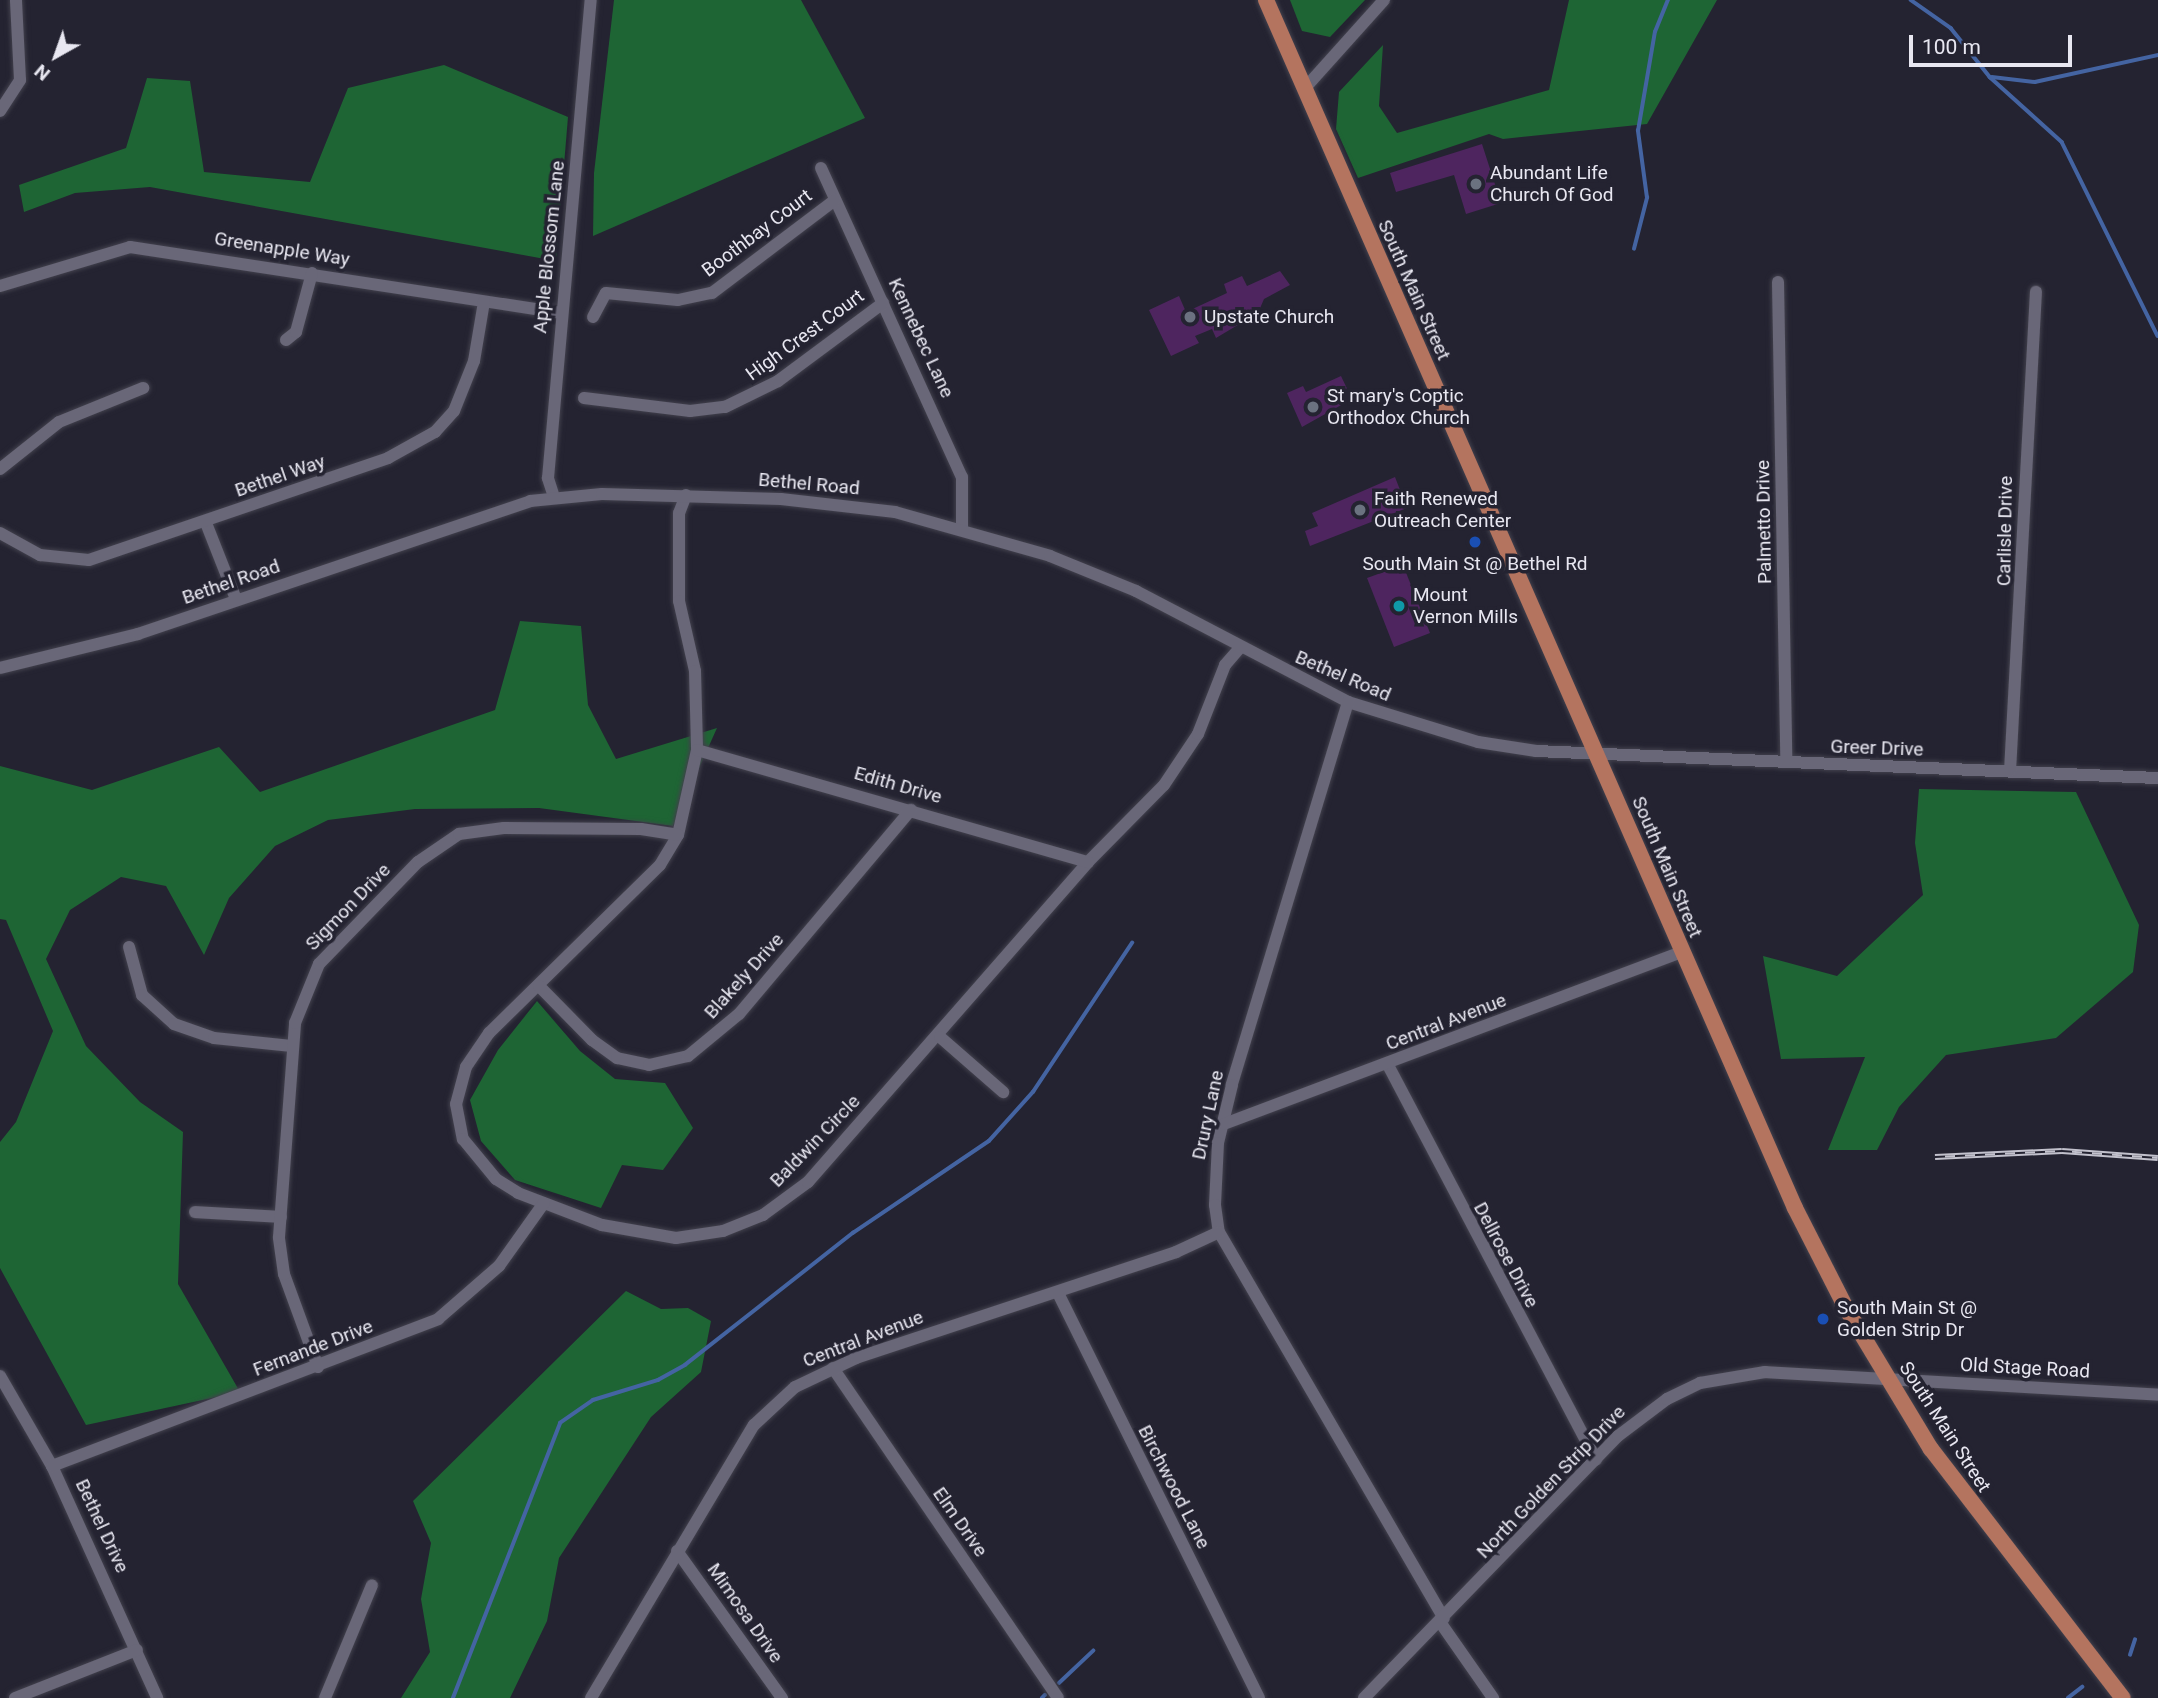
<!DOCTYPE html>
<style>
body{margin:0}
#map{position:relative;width:2158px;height:1698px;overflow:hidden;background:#242331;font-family:Roboto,sans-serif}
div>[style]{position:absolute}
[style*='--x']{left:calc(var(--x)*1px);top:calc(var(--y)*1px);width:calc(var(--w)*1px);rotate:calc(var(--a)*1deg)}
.forest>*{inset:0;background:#1e6534}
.stream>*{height:3.5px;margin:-1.75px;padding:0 1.75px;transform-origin:1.75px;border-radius:1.75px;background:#4464a2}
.building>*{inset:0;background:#4e255f}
.roads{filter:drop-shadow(0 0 2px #42414d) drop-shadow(0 0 2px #42414d)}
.minor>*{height:12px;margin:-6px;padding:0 6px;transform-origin:6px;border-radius:6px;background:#696778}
.major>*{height:16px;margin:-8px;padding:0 8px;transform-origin:8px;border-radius:8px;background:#b4745f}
.rail>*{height:6px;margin-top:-3px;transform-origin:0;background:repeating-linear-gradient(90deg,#242331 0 10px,#c2c1cc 0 20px);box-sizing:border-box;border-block:2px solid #c2c1cc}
.dots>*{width:19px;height:19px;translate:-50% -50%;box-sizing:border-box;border:4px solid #242331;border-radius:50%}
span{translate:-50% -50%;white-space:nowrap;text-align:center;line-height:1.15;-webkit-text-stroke:7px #242331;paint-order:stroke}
.poi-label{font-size:19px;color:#e8e7f1}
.left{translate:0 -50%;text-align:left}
.street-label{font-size:19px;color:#e8e7f1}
.north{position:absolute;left:21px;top:21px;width:70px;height:70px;-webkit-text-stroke:5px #242331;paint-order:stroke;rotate:220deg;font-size:19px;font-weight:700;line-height:28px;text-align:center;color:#e8e7f1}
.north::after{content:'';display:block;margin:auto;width:24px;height:32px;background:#e8e7f1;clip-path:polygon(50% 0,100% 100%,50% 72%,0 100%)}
.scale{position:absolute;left:1909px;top:35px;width:163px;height:32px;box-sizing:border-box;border:4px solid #e8e7f1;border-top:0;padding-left:9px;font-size:21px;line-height:24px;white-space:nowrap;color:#e8e7f1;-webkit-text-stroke:5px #242331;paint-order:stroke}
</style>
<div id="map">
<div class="forest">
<div style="clip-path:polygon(614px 0,801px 0,865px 118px,593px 236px,594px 173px)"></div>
<div style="clip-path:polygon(1290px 0,1365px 0,1330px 37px,1302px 31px)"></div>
<div style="clip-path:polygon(1569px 0,1717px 0,1647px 124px,1503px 139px,1489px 134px,1358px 178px,1336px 129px,1339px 92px,1383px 45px,1379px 106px,1397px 133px,1549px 90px)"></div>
<div style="clip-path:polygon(444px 65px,568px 117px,556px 261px,150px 187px,75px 193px,24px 212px,19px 185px,126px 148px,147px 78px,190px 81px,204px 172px,310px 182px,348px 88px)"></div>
<div style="clip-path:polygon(520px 621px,581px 626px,588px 705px,616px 759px,717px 728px,673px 826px,539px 808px,415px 809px,328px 820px,275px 846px,229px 898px,204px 955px,166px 886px,121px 877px,70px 910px,46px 959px,86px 1046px,140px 1102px,183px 1132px,178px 1284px,240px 1392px,86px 1425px,0 1268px,0 1142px,16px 1122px,53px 1031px,6px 920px,0 919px,0 766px,92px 790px,219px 747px,260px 792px,495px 710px)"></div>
<div style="clip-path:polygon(1919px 789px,2076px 792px,2139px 925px,2133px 972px,2056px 1038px,1946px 1055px,1899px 1107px,1877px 1150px,1828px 1150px,1865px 1057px,1781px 1059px,1763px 956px,1837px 976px,1923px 895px,1915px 843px)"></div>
<div style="clip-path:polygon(537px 1001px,580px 1051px,615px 1079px,665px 1083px,693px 1128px,663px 1170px,622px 1165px,601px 1208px,515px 1180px,481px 1141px,470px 1100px,498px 1050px)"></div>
<div style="clip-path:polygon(626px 1291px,661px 1309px,688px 1308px,711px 1321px,701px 1372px,651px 1417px,559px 1558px,547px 1621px,510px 1698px,401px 1698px,430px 1652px,421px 1599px,431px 1543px,413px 1501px)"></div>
</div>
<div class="stream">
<div style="--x:1911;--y:0;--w:49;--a:35"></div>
<div style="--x:1951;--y:28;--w:63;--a:51.5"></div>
<div style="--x:1990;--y:77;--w:97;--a:42.1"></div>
<div style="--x:2062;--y:142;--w:216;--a:63.7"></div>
<div style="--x:1992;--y:77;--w:43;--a:6.6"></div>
<div style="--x:2035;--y:82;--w:126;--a:-12.4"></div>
<div style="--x:1634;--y:249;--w:53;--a:-75.7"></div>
<div style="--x:1647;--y:198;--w:68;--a:-97.7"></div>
<div style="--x:1638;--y:131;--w:100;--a:-80.3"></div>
<div style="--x:1655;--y:32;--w:35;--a:-68"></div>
<div style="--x:2130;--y:1655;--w:16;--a:-72"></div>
<div style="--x:1059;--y:1683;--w:47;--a:-43.3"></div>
<div style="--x:453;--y:1698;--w:295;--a:-68.7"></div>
<div style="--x:560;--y:1423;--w:40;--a:-34.9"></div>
<div style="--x:593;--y:1400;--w:68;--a:-17.1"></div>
<div style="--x:658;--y:1380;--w:31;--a:-29"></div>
<div style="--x:685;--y:1365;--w:214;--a:-38.2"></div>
<div style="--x:853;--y:1233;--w:164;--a:-34.1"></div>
<div style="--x:989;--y:1141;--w:66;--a:-48.1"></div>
<div style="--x:1033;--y:1092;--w:179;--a:-56.4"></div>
<div style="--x:1042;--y:1698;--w:4;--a:-45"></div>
<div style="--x:2068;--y:1698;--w:18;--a:-38"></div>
</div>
<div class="building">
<div style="clip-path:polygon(1482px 144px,1501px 203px,1466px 214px,1454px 175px,1396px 192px,1390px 173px)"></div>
<div style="clip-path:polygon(1280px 271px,1290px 285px,1264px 299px,1258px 313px,1216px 338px,1212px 329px,1195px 336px,1199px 343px,1171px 356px,1149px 310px,1179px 296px,1186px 312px,1227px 293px,1224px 284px,1242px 276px,1247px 286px)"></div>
<div style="clip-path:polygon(1341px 376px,1352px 399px,1302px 427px,1287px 393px,1303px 386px,1306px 392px)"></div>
<div style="clip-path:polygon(1395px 477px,1407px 508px,1310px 546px,1305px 531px,1318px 526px,1312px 513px)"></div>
<div style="clip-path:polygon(1403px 565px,1430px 633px,1394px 647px,1367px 578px)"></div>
</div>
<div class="roads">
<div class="minor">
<div style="--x:1305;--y:88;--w:118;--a:-48.1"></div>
<div style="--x:0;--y:111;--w:37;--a:-57"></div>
<div style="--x:20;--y:80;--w:80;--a:-92.9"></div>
<div style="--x:821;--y:168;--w:340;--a:65.5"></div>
<div style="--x:962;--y:477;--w:52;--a:90"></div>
<div style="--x:1778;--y:282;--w:480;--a:89"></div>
<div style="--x:0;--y:286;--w:136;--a:-16.7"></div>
<div style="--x:130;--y:247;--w:436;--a:8.7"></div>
<div style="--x:593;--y:317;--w:27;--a:-62"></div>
<div style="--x:606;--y:293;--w:72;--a:5.6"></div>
<div style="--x:678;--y:300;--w:35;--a:-12"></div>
<div style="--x:712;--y:293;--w:154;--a:-37.1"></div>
<div style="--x:286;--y:340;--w:13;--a:-39"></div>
<div style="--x:296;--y:332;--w:61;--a:-74.8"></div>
<div style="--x:584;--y:398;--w:107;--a:7"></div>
<div style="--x:690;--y:411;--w:35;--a:-7"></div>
<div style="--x:725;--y:407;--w:59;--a:-26.1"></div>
<div style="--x:778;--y:381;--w:131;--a:-36.6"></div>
<div style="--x:0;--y:469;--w:75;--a:-38.5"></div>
<div style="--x:59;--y:422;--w:91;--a:-22"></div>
<div style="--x:686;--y:495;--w:19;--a:111"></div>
<div style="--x:679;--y:513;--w:88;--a:90"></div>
<div style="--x:679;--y:601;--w:72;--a:77.1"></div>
<div style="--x:695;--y:671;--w:79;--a:88.5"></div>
<div style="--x:697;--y:750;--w:87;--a:102.6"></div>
<div style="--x:678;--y:835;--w:35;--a:121"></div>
<div style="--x:660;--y:865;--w:240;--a:135.5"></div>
<div style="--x:489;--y:1033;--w:41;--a:124.1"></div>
<div style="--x:466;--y:1067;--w:38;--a:105"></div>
<div style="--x:456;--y:1104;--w:36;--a:79"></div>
<div style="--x:463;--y:1139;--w:52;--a:50.5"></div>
<div style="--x:496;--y:1179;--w:26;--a:32"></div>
<div style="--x:518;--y:1193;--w:90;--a:20.9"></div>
<div style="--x:602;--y:1225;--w:75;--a:10"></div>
<div style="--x:676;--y:1238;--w:48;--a:-8.5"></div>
<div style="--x:723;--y:1231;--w:43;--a:-21.8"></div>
<div style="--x:763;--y:1215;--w:56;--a:-36.3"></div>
<div style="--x:808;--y:1182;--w:425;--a:-48.8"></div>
<div style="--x:1088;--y:862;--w:108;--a:-45.4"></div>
<div style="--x:1164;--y:785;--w:61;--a:-56.3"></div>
<div style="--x:1198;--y:734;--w:74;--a:-68.6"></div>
<div style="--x:1225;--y:665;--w:21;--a:-49"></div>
<div style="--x:554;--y:497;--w:20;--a:-108"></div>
<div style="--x:548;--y:478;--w:480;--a:-84.9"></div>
<div style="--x:206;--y:523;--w:82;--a:68.5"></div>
<div style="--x:0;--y:533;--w:46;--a:28.8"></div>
<div style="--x:40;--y:555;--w:49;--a:5.8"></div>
<div style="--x:89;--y:560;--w:316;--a:-18.8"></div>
<div style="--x:388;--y:458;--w:54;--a:-29"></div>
<div style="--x:435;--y:432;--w:28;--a:-48"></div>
<div style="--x:454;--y:411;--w:54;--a:-68.2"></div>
<div style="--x:474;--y:361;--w:60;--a:-80.4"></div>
<div style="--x:0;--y:668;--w:142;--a:-13.8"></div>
<div style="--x:138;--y:634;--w:414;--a:-18.7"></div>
<div style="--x:530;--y:501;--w:72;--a:-5.6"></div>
<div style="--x:602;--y:494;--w:179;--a:1.6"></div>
<div style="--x:781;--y:499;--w:115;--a:6.5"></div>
<div style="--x:895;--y:512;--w:161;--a:15.8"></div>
<div style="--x:1050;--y:556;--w:93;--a:22.1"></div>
<div style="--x:1136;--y:591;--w:239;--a:27.6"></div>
<div style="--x:1348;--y:702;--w:136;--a:17.1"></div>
<div style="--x:1478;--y:742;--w:59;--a:8.8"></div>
<div style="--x:1536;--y:751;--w:623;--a:2.49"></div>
<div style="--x:1348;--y:702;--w:400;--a:106.9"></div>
<div style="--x:1232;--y:1085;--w:60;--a:103.6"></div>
<div style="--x:1218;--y:1143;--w:62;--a:92.8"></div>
<div style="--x:1215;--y:1205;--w:27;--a:82"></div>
<div style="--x:1219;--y:1232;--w:447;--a:59.8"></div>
<div style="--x:697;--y:750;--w:407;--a:16"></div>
<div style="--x:2010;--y:771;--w:480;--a:-86.9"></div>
<div style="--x:129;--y:947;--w:50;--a:74.8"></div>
<div style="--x:142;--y:995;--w:43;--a:42.2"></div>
<div style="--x:174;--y:1024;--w:42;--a:19.3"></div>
<div style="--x:214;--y:1038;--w:78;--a:5.9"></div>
<div style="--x:539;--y:986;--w:76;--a:45.5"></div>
<div style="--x:592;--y:1040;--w:31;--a:36"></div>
<div style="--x:617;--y:1058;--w:33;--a:12"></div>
<div style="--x:649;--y:1065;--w:40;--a:-13"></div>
<div style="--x:688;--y:1056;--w:66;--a:-39.5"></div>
<div style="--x:739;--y:1014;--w:267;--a:-49.9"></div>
<div style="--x:940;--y:1037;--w:84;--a:41.1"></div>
<div style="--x:1388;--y:1065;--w:446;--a:62.2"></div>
<div style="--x:1224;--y:1124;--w:487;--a:-20.6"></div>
<div style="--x:195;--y:1212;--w:86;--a:3.3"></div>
<div style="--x:1058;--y:1293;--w:452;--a:63.6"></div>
<div style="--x:318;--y:1367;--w:99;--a:-110.1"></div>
<div style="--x:284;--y:1274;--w:37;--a:-98"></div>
<div style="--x:279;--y:1237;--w:215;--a:-85.7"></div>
<div style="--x:295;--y:1023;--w:64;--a:-67.9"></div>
<div style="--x:319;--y:964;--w:142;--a:-45.9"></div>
<div style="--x:418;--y:862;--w:50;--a:-34.3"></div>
<div style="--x:459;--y:834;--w:45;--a:-7.6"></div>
<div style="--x:504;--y:828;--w:137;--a:0.4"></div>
<div style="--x:641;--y:829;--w:37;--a:9"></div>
<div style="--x:833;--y:1368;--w:399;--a:55.7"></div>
<div style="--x:0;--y:1376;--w:104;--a:60"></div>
<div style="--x:52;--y:1466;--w:255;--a:65.6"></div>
<div style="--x:52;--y:1466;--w:413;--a:-20.8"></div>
<div style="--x:438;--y:1319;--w:81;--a:-41"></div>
<div style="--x:499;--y:1266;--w:77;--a:-54.5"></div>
<div style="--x:677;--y:1551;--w:181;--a:54.5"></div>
<div style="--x:1440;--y:1622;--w:93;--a:55.1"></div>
<div style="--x:15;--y:1698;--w:131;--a:-21.5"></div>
<div style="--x:325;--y:1698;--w:122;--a:-67.4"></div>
<div style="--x:591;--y:1698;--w:318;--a:-59.2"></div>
<div style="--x:754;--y:1425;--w:56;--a:-42.8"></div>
<div style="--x:795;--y:1387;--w:68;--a:-25.4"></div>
<div style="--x:856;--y:1358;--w:337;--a:-18.3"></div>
<div style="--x:1176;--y:1252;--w:47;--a:-24.9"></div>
<div style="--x:1364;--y:1698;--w:365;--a:-45.9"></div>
<div style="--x:1618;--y:1436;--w:61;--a:-37.1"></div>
<div style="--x:1667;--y:1399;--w:37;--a:-26"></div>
<div style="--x:1700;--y:1383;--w:66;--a:-9.6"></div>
<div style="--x:1765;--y:1372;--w:394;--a:3.3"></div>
</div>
<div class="major">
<div style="--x:1266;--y:0;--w:1319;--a:66.35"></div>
<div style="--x:1795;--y:1208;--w:114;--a:63"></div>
<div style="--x:1847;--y:1310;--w:162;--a:58.9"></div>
<div style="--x:1931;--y:1449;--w:314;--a:52.4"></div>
</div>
</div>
<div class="rail">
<div style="--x:1935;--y:1157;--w:127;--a:-2.7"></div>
<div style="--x:2062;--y:1151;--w:96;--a:4.2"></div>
</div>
<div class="dots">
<div style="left:1476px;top:184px;background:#6b7280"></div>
<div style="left:1190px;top:317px;background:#6b7280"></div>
<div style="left:1313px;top:407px;background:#6b7280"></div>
<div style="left:1360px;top:510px;background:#6b7280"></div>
<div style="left:1475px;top:542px;background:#1a4fb4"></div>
<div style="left:1399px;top:606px;background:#0f9aa8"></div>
<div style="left:1823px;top:1319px;background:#1a4fb4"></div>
</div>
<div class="poi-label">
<span class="left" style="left:1490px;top:184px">Abundant Life<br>Church Of God</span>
<span class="left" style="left:1204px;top:317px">Upstate Church</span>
<span class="left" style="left:1327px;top:407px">St mary's Coptic<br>Orthodox Church</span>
<span class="left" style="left:1374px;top:510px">Faith Renewed<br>Outreach Center</span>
<span style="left:1475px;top:564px">South Main St @ Bethel Rd</span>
<span class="left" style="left:1413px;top:606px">Mount<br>Vernon Mills</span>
<span class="left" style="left:1837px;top:1319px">South Main St @<br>Golden Strip Dr</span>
</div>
<div class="street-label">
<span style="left:757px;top:233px;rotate:-37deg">Boothbay Court</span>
<span style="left:549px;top:247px;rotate:-84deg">Apple Blossom Lane</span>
<span style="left:282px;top:249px;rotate:9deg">Greenapple Way</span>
<span style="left:1414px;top:290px;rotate:66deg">South Main Street</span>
<span style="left:805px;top:335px;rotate:-36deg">High Crest Court</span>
<span style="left:921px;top:338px;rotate:65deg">Kennebec Lane</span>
<span style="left:280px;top:476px;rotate:-19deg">Bethel Way</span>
<span style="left:809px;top:484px;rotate:5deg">Bethel Road</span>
<span style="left:1764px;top:522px;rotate:-91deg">Palmetto Drive</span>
<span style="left:2005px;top:531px;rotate:-89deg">Carlisle Drive</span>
<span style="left:231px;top:582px;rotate:-19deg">Bethel Road</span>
<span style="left:1343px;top:676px;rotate:23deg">Bethel Road</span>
<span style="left:1877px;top:748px;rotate:2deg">Greer Drive</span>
<span style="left:898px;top:785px;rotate:16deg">Edith Drive</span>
<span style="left:1667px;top:867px;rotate:67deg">South Main Street</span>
<span style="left:348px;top:907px;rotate:-46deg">Sigmon Drive</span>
<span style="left:744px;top:976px;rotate:-48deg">Blakely Drive</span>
<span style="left:1446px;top:1022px;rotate:-21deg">Central Avenue</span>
<span style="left:1208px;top:1115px;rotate:-78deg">Drury Lane</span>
<span style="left:815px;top:1141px;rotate:-46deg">Baldwin Circle</span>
<span style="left:1506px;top:1255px;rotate:62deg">Dellrose Drive</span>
<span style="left:863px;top:1339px;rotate:-21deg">Central Avenue</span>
<span style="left:313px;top:1348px;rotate:-21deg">Fernande Drive</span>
<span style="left:2025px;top:1368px;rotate:3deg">Old Stage Road</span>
<span style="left:1945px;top:1427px;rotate:57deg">South Main Street</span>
<span style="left:1551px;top:1482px;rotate:-46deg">North Golden Strip Drive</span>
<span style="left:1174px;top:1487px;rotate:63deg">Birchwood Lane</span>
<span style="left:960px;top:1522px;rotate:55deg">Elm Drive</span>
<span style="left:102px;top:1526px;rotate:65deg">Bethel Drive</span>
<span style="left:745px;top:1613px;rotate:55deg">Mimosa Drive</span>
</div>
<div class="north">N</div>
<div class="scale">100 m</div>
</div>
